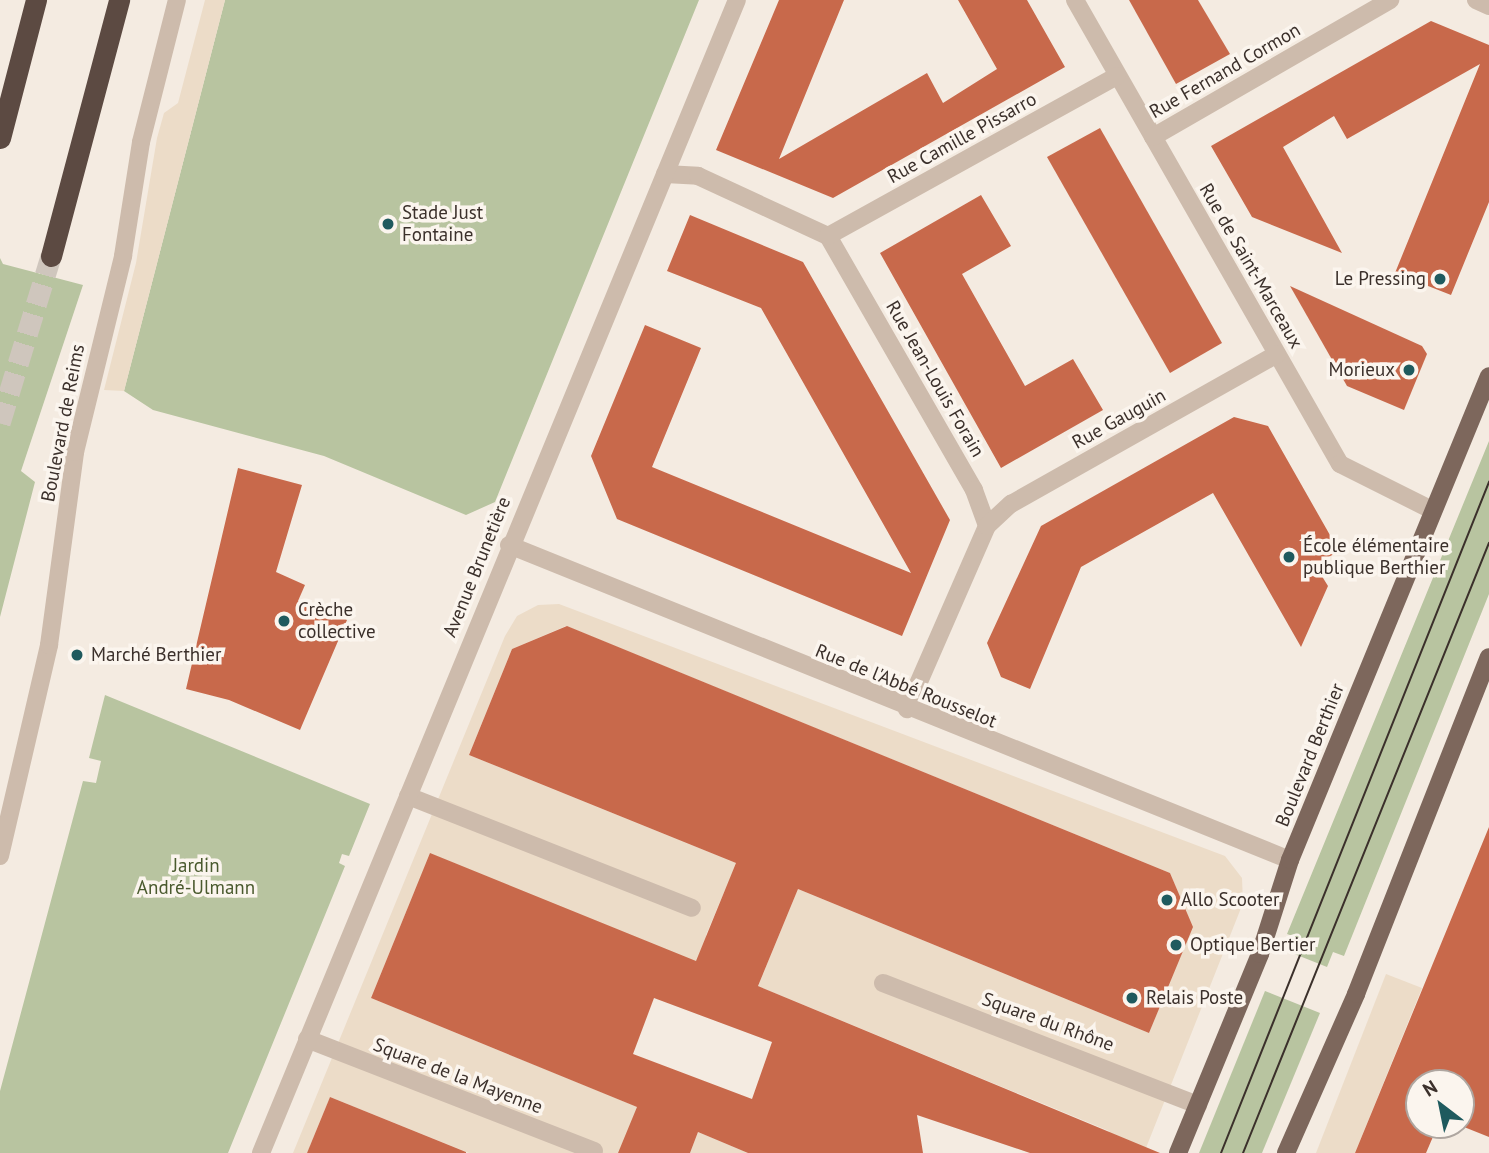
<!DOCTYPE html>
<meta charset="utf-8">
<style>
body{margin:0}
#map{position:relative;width:1489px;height:1153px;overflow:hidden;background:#f4ebe1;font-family:"PT Sans",sans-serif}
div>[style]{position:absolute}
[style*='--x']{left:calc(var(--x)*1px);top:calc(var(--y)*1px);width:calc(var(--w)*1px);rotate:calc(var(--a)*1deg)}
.green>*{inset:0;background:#b8c4a0}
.plaza>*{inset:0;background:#ecdcc8}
.building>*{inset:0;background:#c8694b}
.highway-tunnel>*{height:21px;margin-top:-10.5px;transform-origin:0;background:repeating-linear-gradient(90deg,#cfc6bd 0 21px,transparent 0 31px)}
.minor>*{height:18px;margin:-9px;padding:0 9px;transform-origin:9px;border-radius:9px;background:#cdbbac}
.major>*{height:18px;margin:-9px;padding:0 9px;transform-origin:9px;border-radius:9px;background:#7d675c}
.highway>*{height:21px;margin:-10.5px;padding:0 10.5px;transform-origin:10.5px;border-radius:10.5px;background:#5c4a42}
.tram>*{height:2px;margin:-1px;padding:0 1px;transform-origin:1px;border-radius:1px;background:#3b302b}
.dots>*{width:19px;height:19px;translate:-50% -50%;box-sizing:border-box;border:4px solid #fbf5ee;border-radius:50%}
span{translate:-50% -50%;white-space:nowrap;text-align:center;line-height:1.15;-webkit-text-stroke:7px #fbf5ee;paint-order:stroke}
.street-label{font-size:19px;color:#3b302b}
.poi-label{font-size:19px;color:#3b302b}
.left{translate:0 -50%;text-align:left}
.right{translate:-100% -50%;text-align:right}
.park-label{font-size:19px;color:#4a5a2e}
.north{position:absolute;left:1405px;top:1069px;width:70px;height:70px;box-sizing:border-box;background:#fbf5ee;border:2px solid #aea6a0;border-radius:50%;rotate:328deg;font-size:19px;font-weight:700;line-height:28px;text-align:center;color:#3b302b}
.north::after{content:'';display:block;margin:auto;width:24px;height:32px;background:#1f5a5e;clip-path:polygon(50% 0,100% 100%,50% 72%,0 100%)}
</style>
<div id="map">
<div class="green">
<div style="clip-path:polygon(225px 0,699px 0,495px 502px,466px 515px,324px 456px,153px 410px,124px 391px)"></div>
<div style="clip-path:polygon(0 258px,3px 264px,83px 285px,21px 471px,35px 482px,0 617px)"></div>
<div style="clip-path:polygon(1489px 441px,1489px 594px,1344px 956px,1333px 952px,1327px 967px,1292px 953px,1298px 938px,1287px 934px)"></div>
<div style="clip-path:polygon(105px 695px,370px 804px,349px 856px,342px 854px,339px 863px,345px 866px,228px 1153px,0 1153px,0 1091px,83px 781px,96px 783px,101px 761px,89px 758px)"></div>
<div style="clip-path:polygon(1265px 991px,1320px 1013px,1262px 1153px,1199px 1153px)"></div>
</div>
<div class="plaza">
<div style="clip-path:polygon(205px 0,225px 0,124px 391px,104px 390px,136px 263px,157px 138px,164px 113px,178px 103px)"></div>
<div style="clip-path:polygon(559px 604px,1225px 856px,1242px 878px,1243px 903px,1144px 1153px,1100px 1153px,1109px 1131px,758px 986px,798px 889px,1149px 1033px,1192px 927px,1170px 873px,566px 626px,512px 649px,469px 755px,746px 867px,725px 890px,706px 935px,706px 965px,415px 890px,371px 998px,647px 1111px,618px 1153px,469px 1153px,330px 1097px,307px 1153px,293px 1153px,505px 636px,517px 616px,538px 605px)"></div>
<div style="clip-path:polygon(1386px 974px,1422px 988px,1355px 1153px,1316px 1153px)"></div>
<div style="clip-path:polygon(698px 1132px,748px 1153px,690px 1153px)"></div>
</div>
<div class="building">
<div style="clip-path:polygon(779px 0,844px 0,779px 159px,927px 73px,943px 103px,997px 69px,958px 0,1027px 0,1065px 67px,833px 198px,716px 150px)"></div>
<div style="clip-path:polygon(1129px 0,1198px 0,1230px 54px,1176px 84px)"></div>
<div style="clip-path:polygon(1431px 21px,1489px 45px,1489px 202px,1451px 295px,1395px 273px,1480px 64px,1347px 139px,1334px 116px,1283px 147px,1342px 253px,1252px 217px,1211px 146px)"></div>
<div style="clip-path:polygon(1100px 128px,1222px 343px,1170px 373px,1047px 157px)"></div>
<div style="clip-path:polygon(981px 195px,1011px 246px,962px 274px,1025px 386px,1073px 359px,1103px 410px,1001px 468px,880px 253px)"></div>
<div style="clip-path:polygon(690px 215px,803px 262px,950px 520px,902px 636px,617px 519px,591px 456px,645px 325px,701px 348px,652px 467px,911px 573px,761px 308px,667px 271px)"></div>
<div style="clip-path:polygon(1290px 286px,1422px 346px,1427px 354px,1404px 410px,1347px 386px)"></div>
<div style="clip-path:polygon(1234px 417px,1268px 426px,1339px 551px,1315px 565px,1328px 586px,1301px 647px,1213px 493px,1081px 567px,1030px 689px,1001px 677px,987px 643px,1041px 526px)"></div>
<div style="clip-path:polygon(238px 468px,302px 485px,276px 572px,305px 585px,298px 601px,347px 620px,300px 730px,229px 700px,186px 689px)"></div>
<div style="clip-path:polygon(evenodd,567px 626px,1170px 873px,1193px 927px,1149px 1033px,798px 889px,758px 986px,1160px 1153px,1030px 1153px,917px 1115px,923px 1153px,748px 1153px,698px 1132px,690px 1153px,618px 1153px,637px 1107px,371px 998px,430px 853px,696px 961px,736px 863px,469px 755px,512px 649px,567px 626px,654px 998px,772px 1042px,752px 1099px,633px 1054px,654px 998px)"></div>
<div style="clip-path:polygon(1489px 827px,1489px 1137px,1459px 1125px,1461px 1083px,1419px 1083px,1419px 1125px,1438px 1125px,1426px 1153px,1355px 1153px)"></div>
<div style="clip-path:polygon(330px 1097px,466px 1152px,466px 1153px,307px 1153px)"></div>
</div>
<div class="highway-tunnel">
<div style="--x:0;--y:423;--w:175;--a:-73"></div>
</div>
<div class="minor">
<div style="--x:1075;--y:0;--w:534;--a:60.27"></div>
<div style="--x:1340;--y:464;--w:103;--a:26.6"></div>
<div style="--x:1476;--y:0;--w:14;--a:25"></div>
<div style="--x:1153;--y:137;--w:274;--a:-30"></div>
<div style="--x:665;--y:174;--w:33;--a:3"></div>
<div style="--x:698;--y:176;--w:143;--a:24.8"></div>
<div style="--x:828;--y:236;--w:293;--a:60.1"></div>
<div style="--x:974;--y:490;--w:38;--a:70"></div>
<div style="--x:987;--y:526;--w:200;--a:113.6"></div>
<div style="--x:828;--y:236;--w:330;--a:-29"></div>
<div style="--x:987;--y:526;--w:33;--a:-43"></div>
<div style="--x:1011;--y:504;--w:305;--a:-29.4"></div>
<div style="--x:509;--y:545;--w:842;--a:21.97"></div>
<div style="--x:408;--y:796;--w:305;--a:21.5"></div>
<div style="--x:0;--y:856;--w:217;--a:-76.9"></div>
<div style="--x:49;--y:645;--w:195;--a:-82.3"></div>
<div style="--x:75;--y:452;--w:202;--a:-76.2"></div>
<div style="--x:123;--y:256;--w:115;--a:-81"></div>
<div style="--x:141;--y:142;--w:146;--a:-75.8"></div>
<div style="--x:883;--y:983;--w:338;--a:21.2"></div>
<div style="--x:307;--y:1039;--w:308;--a:21.3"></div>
<div style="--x:261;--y:1153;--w:1247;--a:-67.57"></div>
</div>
<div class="major">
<div style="--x:1178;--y:1153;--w:215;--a:-67.6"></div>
<div style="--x:1260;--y:954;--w:99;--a:-72.3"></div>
<div style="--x:1290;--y:860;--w:523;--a:-67.65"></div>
<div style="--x:1286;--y:1153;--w:174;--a:-66.2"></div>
<div style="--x:1356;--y:994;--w:362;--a:-68.5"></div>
</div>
<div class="highway">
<div style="--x:0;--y:138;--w:143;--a:-75.4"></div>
<div style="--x:51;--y:256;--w:265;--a:-75.1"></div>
</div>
<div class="tram">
<div style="--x:1221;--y:1153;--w:723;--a:-68.23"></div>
<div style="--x:1243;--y:1153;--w:658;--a:-68.04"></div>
</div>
<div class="dots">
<div style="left:388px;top:224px;background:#1f5a5e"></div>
<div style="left:1440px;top:279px;background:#1f5a5e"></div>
<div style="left:1409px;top:370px;background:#1f5a5e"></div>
<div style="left:1289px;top:557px;background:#1f5a5e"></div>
<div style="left:284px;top:621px;background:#1f5a5e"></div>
<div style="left:77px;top:655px;background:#1f5a5e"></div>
<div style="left:1167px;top:900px;background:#1f5a5e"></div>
<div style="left:1176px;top:945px;background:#1f5a5e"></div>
<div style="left:1132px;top:998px;background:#1f5a5e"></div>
</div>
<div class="street-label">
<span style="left:1225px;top:71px;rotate:-30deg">Rue Fernand Cormon</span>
<span style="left:962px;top:138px;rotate:-29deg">Rue Camille Pissarro</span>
<span style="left:1251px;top:266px;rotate:60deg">Rue de Saint-Marceaux</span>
<span style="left:935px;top:379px;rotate:60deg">Rue Jean-Louis Forain</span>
<span style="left:1119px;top:419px;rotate:-29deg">Rue Gauguin</span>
<span style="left:63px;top:423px;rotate:-79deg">Boulevard de Reims</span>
<span style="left:477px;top:567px;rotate:-68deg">Avenue Brunetière</span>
<span style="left:906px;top:686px;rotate:22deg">Rue de l'Abbé Rousselot</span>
<span style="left:1310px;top:755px;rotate:-68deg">Boulevard Berthier</span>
<span style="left:1048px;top:1022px;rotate:20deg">Square du Rhône</span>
<span style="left:458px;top:1076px;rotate:21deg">Square de la Mayenne</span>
</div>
<div class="poi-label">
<span class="left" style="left:402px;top:224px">Stade Just<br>Fontaine</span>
<span class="right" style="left:1426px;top:279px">Le Pressing</span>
<span class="right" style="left:1395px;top:370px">Morieux</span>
<span class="left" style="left:1303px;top:557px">École élémentaire<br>publique Berthier</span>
<span class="left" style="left:298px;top:621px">Crèche<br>collective</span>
<span class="left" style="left:91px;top:655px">Marché Berthier</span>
<span class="left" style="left:1181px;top:900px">Allo Scooter</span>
<span class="left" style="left:1190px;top:945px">Optique Bertier</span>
<span class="left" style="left:1146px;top:998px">Relais Poste</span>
</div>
<div class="park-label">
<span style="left:196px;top:877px">Jardin<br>André-Ulmann</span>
</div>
<div class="north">N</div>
</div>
